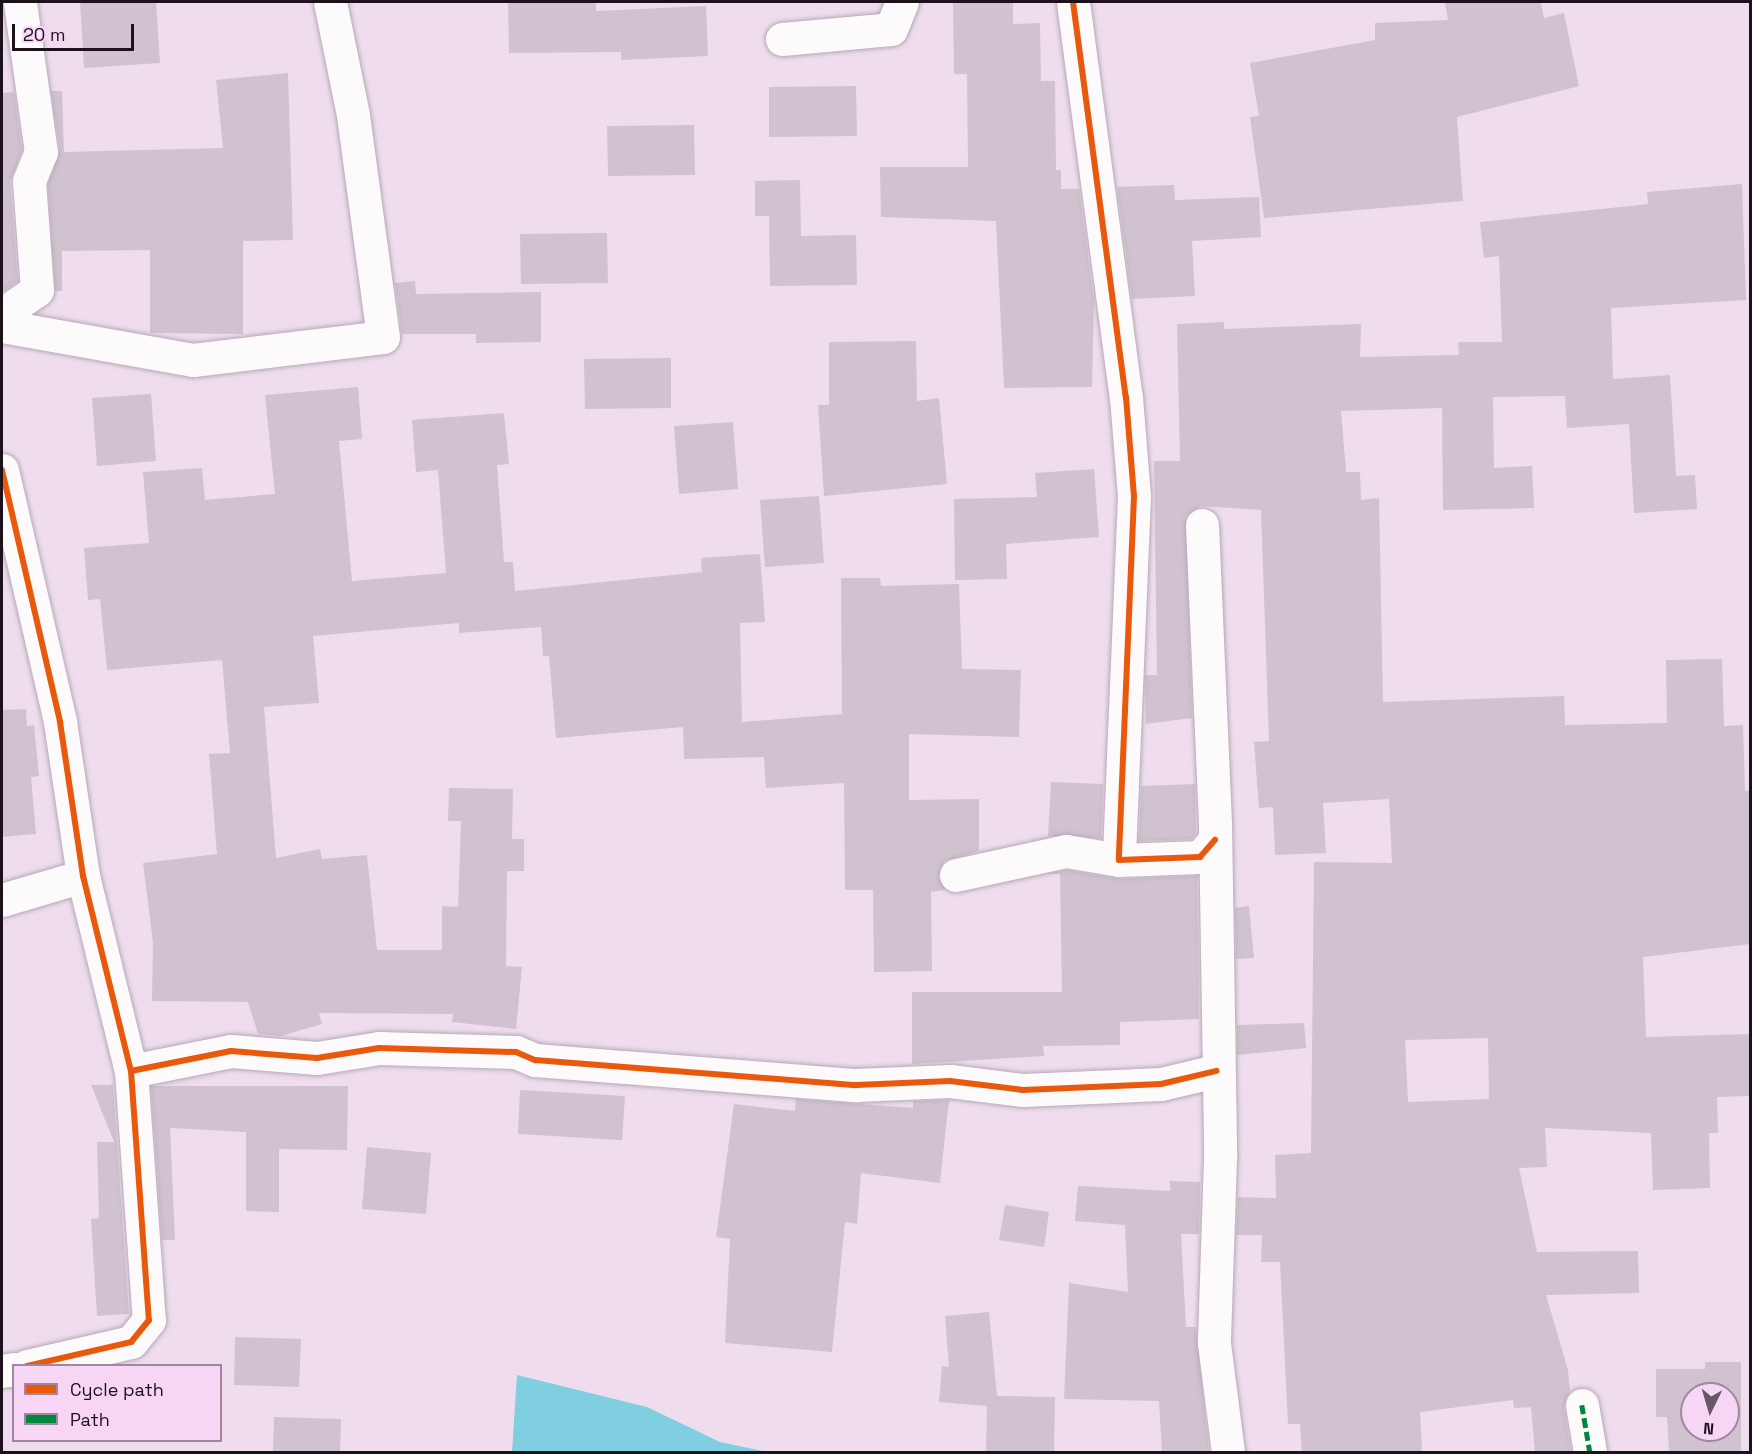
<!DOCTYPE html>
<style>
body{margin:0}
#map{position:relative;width:1752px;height:1454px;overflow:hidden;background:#efddee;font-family:"Space Grotesk",sans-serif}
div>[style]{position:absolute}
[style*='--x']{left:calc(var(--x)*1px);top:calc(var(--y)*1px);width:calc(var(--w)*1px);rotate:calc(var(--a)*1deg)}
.water>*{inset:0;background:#80cfe0}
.building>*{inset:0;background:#d0c2cf}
.roads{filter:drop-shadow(0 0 2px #b6a9b5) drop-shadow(0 0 2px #b6a9b5)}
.street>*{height:33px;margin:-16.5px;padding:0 16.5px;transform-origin:16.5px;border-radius:16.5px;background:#fdfafc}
.quiet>*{height:4.5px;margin-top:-2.25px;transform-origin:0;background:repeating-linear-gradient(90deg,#00873e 0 9px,transparent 0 13.5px)}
.cycleway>*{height:6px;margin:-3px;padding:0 3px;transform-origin:3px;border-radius:3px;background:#e8590c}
span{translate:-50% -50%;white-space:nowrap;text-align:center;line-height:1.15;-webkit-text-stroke:6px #f6d6f4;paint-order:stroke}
.frame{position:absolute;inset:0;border:3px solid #1d121c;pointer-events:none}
.legend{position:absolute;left:12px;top:1364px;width:210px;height:78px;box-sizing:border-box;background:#f6d6f4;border:2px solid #9f889e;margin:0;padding:8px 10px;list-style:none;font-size:18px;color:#1d121c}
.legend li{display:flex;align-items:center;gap:12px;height:30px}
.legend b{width:30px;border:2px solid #9f889e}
.north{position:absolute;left:1680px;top:1382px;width:60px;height:60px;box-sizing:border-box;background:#f6d6f4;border:2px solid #9f889e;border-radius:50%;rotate:185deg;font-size:16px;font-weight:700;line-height:24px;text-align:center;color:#1d121c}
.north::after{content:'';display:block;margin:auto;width:21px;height:27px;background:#665966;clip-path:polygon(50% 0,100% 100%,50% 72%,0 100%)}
.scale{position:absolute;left:12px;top:24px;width:122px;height:27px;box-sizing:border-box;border:3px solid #1d121c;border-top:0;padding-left:8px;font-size:18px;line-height:21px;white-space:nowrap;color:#1d121c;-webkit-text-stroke:4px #f6d6f4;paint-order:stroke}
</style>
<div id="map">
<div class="water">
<div style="clip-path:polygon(517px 1375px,647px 1407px,720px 1442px,768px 1452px,512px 1452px)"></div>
</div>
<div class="building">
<div style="clip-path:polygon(80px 2px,156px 2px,160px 63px,84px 68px)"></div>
<div style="clip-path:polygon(596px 2px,596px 11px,706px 6px,708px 56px,621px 60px,621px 52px,509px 53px,508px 3px)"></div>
<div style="clip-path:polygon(953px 2px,1013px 2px,1013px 24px,1040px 23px,1041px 81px,1055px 81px,1056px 170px,1061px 170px,1061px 189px,1079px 189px,1094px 301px,1092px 387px,1004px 388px,996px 221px,881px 217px,880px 167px,968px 167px,967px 74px,954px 74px)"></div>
<div style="clip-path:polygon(1445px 2px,1541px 2px,1544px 18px,1564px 13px,1579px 86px,1457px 117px,1463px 201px,1264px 218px,1250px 117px,1259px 116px,1250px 63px,1375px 40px,1375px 23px,1448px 20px)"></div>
<div style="clip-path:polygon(288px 73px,293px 240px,243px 241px,243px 334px,150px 333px,150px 250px,62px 251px,62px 291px,55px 291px,48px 184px,60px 150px,51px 91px,62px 91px,64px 152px,223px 148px,216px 80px)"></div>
<div style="clip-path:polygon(856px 86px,857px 136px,769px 137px,769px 87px)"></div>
<div style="clip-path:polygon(14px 92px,22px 150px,10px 182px,18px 281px,2px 292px,2px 93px)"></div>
<div style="clip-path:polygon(694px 125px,695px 175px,608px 176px,607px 126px)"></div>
<div style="clip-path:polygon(800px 180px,801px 236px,856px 235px,857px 285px,770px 286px,769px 216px,755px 216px,755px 181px)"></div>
<div style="clip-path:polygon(evenodd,1742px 184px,1746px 300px,1611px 308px,1613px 379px,1670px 375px,1676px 476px,1695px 475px,1697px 509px,1634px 513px,1629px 424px,1567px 428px,1565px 396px,1493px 397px,1494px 468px,1532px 466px,1534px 508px,1443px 510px,1442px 408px,1341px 411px,1346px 472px,1360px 472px,1361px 500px,1379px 498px,1383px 702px,1564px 696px,1565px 725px,1667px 723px,1666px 660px,1722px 659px,1724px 726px,1743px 725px,1745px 791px,1750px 791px,1750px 944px,1643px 957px,1646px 1037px,1750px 1034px,1750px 1096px,1717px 1097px,1718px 1133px,1709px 1133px,1710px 1188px,1653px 1190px,1651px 1133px,1545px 1128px,1547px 1167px,1519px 1168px,1537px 1252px,1638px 1251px,1639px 1293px,1546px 1295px,1568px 1370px,1570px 1391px,1564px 1408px,1571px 1452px,1535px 1452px,1531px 1407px,1514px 1408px,1513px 1400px,1420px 1412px,1422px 1452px,1302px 1452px,1300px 1424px,1288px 1424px,1280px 1262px,1261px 1262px,1262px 1235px,1236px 1235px,1238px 1197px,1276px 1198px,1275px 1155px,1311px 1153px,1314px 862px,1392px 863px,1389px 799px,1323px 803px,1326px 853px,1275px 855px,1273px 807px,1259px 808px,1254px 742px,1269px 741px,1261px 510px,1201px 506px,1186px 516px,1192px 718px,1146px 724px,1145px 675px,1157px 675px,1154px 461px,1180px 461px,1177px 324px,1224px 322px,1224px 329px,1361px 324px,1360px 357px,1459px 355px,1458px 342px,1502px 342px,1499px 256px,1484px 258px,1480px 222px,1648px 204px,1647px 192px,1742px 184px,1488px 1038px,1489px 1099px,1408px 1102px,1405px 1040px,1488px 1038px)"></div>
<div style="clip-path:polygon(1174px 185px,1175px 200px,1259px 197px,1261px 237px,1192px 241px,1195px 296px,1132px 299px,1117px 187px)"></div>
<div style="clip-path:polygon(607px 233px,608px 283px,521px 284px,520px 234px)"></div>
<div style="clip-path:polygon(415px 281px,416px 294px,541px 292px,541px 342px,476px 343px,476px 334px,402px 334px,395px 283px)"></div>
<div style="clip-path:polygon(916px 341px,917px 401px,939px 398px,947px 484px,824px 496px,818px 405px,829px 405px,829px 342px)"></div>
<div style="clip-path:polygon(671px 358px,671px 408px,585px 409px,584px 359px)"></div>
<div style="clip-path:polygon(358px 387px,362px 439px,339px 441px,352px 581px,446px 573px,438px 470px,416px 472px,412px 420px,504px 413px,509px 464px,497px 465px,504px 562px,513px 562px,515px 591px,702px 572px,701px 558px,760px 554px,765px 622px,740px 623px,742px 722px,842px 714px,841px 578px,880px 578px,881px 586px,959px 584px,962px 669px,1021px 670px,1019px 737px,909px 734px,909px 800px,979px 799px,979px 851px,944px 861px,938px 878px,946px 890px,931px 892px,932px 971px,874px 972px,873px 890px,845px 890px,844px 783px,766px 788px,764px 757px,684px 759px,683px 727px,556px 738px,549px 656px,543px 656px,541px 627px,459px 633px,459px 623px,313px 636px,319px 703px,264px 707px,276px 858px,320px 849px,322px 859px,367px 855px,377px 950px,442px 950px,442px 906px,458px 907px,461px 821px,448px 821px,449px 788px,513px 789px,512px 839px,524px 839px,524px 871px,507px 871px,506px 966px,522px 967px,516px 1029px,452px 1022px,453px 1014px,319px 1013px,322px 1024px,281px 1036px,258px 1034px,248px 1002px,152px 1001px,153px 943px,143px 863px,217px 854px,209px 754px,230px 753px,222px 660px,107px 670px,100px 599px,88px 600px,84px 548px,149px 543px,143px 472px,202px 468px,205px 500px,275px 494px,265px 395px)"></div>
<div style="clip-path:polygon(151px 394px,156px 461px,97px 466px,92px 398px)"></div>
<div style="clip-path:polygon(733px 422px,738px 489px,679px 494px,674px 426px)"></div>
<div style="clip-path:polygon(1094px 469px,1099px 537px,1006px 544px,1007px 579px,955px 580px,954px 499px,1037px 497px,1035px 473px)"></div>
<div style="clip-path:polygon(819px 496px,824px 563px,765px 567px,760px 500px)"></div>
<div style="clip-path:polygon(26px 709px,27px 726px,34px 725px,39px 776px,31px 777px,36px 834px,2px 837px,2px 710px)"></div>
<div style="clip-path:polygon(1051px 782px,1103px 784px,1101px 838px,1048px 836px)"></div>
<div style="clip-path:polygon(1195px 784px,1196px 833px,1191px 839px,1139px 841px,1141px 786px)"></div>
<div style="clip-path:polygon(1066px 870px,1120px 879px,1197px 876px,1199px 1019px,1120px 1022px,1120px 1045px,1043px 1046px,1044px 1056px,912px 1064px,912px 992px,1062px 992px,1060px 874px,1046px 874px)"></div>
<div style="clip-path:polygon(1249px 906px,1254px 958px,1236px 959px,1235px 908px)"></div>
<div style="clip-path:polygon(1304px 1023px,1306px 1048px,1237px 1055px,1237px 1025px)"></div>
<div style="clip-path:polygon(91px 1085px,113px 1085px,129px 1314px,97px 1316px,91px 1219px,99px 1218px,97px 1142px,114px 1142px)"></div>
<div style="clip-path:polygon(151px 1086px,348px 1086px,347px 1150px,279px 1149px,279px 1212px,246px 1211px,246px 1132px,170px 1128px,175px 1240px,162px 1240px)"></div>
<div style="clip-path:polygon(520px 1090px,625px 1096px,622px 1140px,518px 1134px)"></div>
<div style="clip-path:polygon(796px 1099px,913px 1108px,913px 1101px,949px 1100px,940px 1183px,861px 1173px,857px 1224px,845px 1222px,832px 1352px,725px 1343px,730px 1239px,716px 1237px,734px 1104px,795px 1111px)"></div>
<div style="clip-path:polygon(367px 1147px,431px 1153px,426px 1214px,362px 1209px)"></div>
<div style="clip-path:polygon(1170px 1181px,1200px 1182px,1199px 1234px,1181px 1234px,1186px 1327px,1196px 1327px,1209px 1452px,1162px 1452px,1159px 1401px,1064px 1399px,1069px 1283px,1128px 1292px,1125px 1225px,1075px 1221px,1078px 1186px,1170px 1191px)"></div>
<div style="clip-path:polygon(1005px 1205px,1049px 1212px,1044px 1247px,999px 1240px)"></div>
<div style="clip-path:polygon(989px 1312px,997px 1396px,1055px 1397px,1054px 1452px,986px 1452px,987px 1406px,939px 1402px,942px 1366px,949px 1367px,945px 1316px)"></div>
<div style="clip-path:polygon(235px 1337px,301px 1339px,299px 1387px,234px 1385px)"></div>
<div style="clip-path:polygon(evenodd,1705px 1362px,1741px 1362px,1741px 1452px,1669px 1452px,1667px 1417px,1656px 1417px,1656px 1369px,1705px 1369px,1705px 1362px,1692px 1394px,1728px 1394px,1728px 1430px,1692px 1430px,1692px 1394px)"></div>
<div style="clip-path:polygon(274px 1417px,341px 1419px,340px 1452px,273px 1452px)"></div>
</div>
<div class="roads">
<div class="street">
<div style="--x:1073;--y:2;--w:399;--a:82.4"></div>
<div style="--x:1126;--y:397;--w:99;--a:85.4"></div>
<div style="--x:1134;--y:496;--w:364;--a:92.4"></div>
<div style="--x:1119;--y:860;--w:81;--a:-2.1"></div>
<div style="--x:1200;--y:857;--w:23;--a:-49"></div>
<div style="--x:782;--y:39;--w:109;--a:-5.2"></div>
<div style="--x:891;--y:29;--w:29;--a:-68"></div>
<div style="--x:2;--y:314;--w:42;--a:-34.4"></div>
<div style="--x:37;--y:290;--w:109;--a:-94.2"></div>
<div style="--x:29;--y:181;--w:31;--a:-68"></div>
<div style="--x:41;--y:152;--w:151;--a:-98"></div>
<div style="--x:2;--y:326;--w:194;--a:10.1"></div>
<div style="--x:193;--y:360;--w:191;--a:-6.9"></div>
<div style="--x:383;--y:337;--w:224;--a:-97.7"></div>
<div style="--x:353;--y:115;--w:115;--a:-101.5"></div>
<div style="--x:2;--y:470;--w:259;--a:77"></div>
<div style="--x:60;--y:722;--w:156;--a:81.5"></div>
<div style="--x:83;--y:876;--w:201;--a:76.2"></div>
<div style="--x:131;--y:1071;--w:250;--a:85.9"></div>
<div style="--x:149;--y:1320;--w:28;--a:129"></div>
<div style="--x:131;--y:1342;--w:107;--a:167"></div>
<div style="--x:1202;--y:525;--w:299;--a:87.5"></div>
<div style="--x:1215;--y:824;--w:334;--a:89.1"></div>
<div style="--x:1220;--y:1158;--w:185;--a:91.9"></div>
<div style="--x:1214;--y:1343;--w:110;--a:82.7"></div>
<div style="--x:956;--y:875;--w:113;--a:-12.3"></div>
<div style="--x:1066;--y:851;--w:54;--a:9.6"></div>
<div style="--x:2;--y:900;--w:84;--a:-16.5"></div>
<div style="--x:131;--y:1071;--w:102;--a:-11.3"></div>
<div style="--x:231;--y:1051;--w:86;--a:4.7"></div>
<div style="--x:317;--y:1058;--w:63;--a:-9.2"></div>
<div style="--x:379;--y:1048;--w:137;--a:1.7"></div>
<div style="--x:516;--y:1052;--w:21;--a:23"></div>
<div style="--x:535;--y:1060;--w:322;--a:4.5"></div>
<div style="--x:856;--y:1085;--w:94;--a:-2.4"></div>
<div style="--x:950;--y:1081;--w:74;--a:7"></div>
<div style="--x:1023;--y:1090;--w:138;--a:-2.5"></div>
<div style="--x:1161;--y:1084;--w:57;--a:-13.3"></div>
<div style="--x:2;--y:1371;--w:12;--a:-9"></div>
<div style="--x:1582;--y:1405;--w:48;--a:80.3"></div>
</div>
</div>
<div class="quiet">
<div style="--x:1582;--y:1405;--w:48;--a:80.3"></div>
</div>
<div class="cycleway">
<div style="--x:1073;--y:2;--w:399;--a:82.4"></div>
<div style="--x:1126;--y:397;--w:99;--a:85.4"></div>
<div style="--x:1134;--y:496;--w:364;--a:92.4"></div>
<div style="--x:1119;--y:860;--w:81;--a:-2.1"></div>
<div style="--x:1200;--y:857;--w:23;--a:-49"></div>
<div style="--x:2;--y:470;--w:259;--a:77"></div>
<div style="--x:60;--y:722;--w:156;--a:81.5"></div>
<div style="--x:83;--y:876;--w:201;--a:76.2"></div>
<div style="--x:131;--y:1071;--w:250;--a:85.9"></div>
<div style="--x:149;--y:1320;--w:28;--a:129"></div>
<div style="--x:131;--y:1342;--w:107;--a:167"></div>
<div style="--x:131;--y:1071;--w:102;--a:-11.3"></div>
<div style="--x:231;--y:1051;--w:86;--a:4.7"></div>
<div style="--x:317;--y:1058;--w:63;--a:-9.2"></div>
<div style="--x:379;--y:1048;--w:137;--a:1.7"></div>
<div style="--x:516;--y:1052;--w:21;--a:23"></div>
<div style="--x:535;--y:1060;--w:322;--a:4.5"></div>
<div style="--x:856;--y:1085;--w:94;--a:-2.4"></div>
<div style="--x:950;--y:1081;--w:74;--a:7"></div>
<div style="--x:1023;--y:1090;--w:138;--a:-2.5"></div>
<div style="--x:1161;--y:1084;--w:57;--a:-13.3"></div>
</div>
<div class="frame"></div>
<ul class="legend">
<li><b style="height:8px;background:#e8590c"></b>Cycle path</li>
<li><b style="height:8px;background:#00873e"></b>Path</li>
</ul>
<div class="north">N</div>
<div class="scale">20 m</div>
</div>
